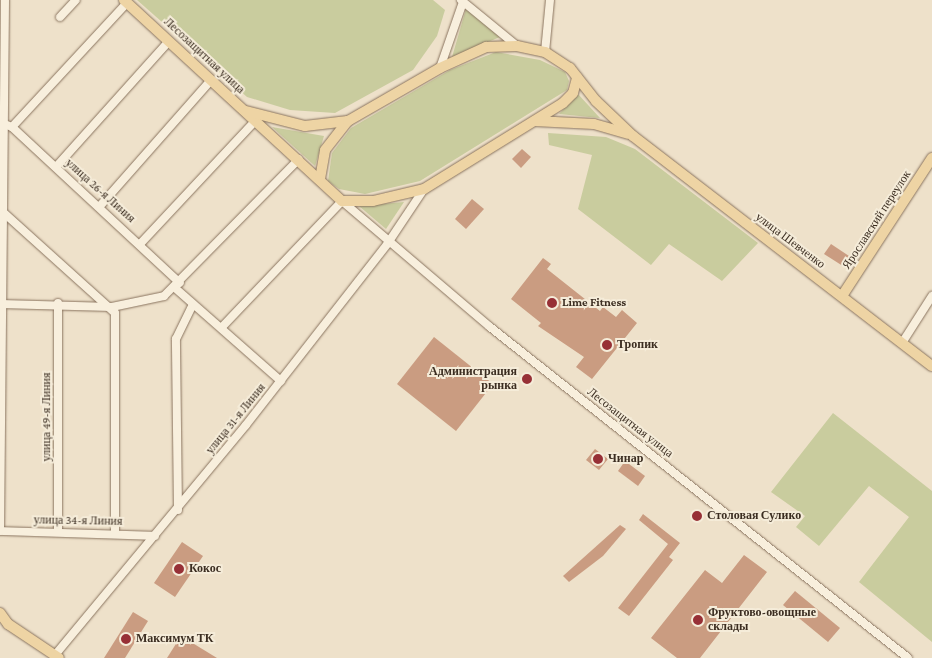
<!DOCTYPE html>
<meta charset="utf-8">
<style>
body{margin:0}
#map{position:relative;width:932px;height:658px;overflow:hidden;background:#eee1ca;font-family:"Crimson Pro",serif}
div>[style]{position:absolute}
[style*='--x']{left:calc(var(--x)*1px);top:calc(var(--y)*1px);width:calc(var(--w)*1px);rotate:calc(var(--a)*1deg)}
.green>*{inset:0;background:#c9cc9e}
.building>*{inset:0;background:#ca9c81}
.roads{filter:drop-shadow(0 0 1px #8a745f) drop-shadow(0 0 1px #8a745f)}
.minor>*{height:8px;margin:-4px;padding:0 4px;transform-origin:4px;border-radius:4px;background:#f8efdd}
.major>*{height:10px;margin:-5px;padding:0 5px;transform-origin:5px;border-radius:5px;background:#eed4a4}
.dots>*{width:14px;height:14px;translate:-50% -50%;box-sizing:border-box;border:2px solid #f5ecd9;border-radius:50%}
span{translate:-50% -50%;white-space:nowrap;text-align:center;line-height:1.15;-webkit-text-stroke:4px #f5ecd9;paint-order:stroke}
.street-label{font-size:12px;color:#3b2d21}
.poi-label{font-size:12px;color:#3b2d21;font-weight:700}
.left{translate:0 -50%;text-align:left}
.right{translate:-100% -50%;text-align:right}
</style>
<div id="map">
<div class="green">
<div style="clip-path:polygon(137px 0,433px 0,445px 10px,437px 36px,413px 70px,335px 113px,290px 110px,247px 97px)"></div>
<div style="clip-path:polygon(466px 9px,500px 37px,452px 57px)"></div>
<div style="clip-path:polygon(496px 52px,540px 60px,565px 72px,569px 81px,567px 90px,420px 181px,365px 194px,339px 189px,328px 181px,332px 153px,351px 128px,450px 70px)"></div>
<div style="clip-path:polygon(578px 94px,600px 118px,559px 114px)"></div>
<div style="clip-path:polygon(272px 127px,324px 136px,315px 166px)"></div>
<div style="clip-path:polygon(548px 133px,606px 137px,635px 149px,758px 243px,722px 281px,669px 244px,651px 265px,578px 209px,592px 155px,549px 145px)"></div>
<div style="clip-path:polygon(404px 202px,386px 229px,359px 206px)"></div>
<div style="clip-path:polygon(833px 413px,932px 491px,932px 642px,859px 582px,909px 517px,869px 486px,819px 546px,796px 527px,805px 516px,771px 492px)"></div>
</div>
<div class="building">
<div style="clip-path:polygon(522px 149px,531px 157px,521px 168px,512px 159px)"></div>
<div style="clip-path:polygon(472px 199px,484px 209px,466px 229px,455px 219px)"></div>
<div style="clip-path:polygon(831px 244px,852px 258px,846px 268px,824px 254px)"></div>
<div style="clip-path:polygon(543px 258px,551px 264px,547px 269px,600px 311px,603px 307px,616px 317px,622px 310px,637px 323px,592px 379px,576px 367px,584px 357px,538px 326px,541px 323px,511px 299px)"></div>
<div style="clip-path:polygon(434px 337px,493px 384px,456px 431px,397px 384px)"></div>
<div style="clip-path:polygon(595px 449px,608px 459px,599px 470px,586px 460px)"></div>
<div style="clip-path:polygon(625px 461px,645px 476px,638px 486px,618px 471px)"></div>
<div style="clip-path:polygon(643px 514px,680px 543px,669px 557px,673px 560px,629px 616px,618px 608px,668px 544px,639px 520px)"></div>
<div style="clip-path:polygon(620px 525px,626px 529px,603px 556px,569px 582px,563px 576px)"></div>
<div style="clip-path:polygon(182px 542px,203px 556px,175px 597px,154px 583px)"></div>
<div style="clip-path:polygon(744px 555px,767px 572px,700px 658px,677px 658px,651px 638px,705px 570px,722px 583px)"></div>
<div style="clip-path:polygon(795px 591px,840px 628px,828px 642px,783px 605px)"></div>
<div style="clip-path:polygon(133px 612px,148px 621px,125px 658px,104px 658px)"></div>
<div style="clip-path:polygon(181px 636px,217px 658px,167px 658px)"></div>
</div>
<div class="roads">
<div class="minor">
<div style="--x:5;--y:0;--w:531;--a:90.54"></div>
<div style="--x:0;--y:531;--w:155;--a:1.8"></div>
<div style="--x:461;--y:0;--w:72;--a:39.4"></div>
<div style="--x:60;--y:17;--w:23;--a:-47"></div>
<div style="--x:545;--y:52;--w:52;--a:-84.5"></div>
<div style="--x:440;--y:68;--w:70;--a:-70.8"></div>
<div style="--x:2;--y:123;--w:11;--a:22"></div>
<div style="--x:12;--y:127;--w:229;--a:42.9"></div>
<div style="--x:12;--y:127;--w:169;--a:-47.2"></div>
<div style="--x:56;--y:167;--w:169;--a:-48.1"></div>
<div style="--x:100;--y:206;--w:168;--a:-48.6"></div>
<div style="--x:4;--y:213;--w:149;--a:42"></div>
<div style="--x:115;--y:313;--w:219;--a:90"></div>
<div style="--x:141;--y:243;--w:167;--a:-46.9"></div>
<div style="--x:175;--y:288;--w:141;--a:41.3"></div>
<div style="--x:58;--y:303;--w:228;--a:90"></div>
<div style="--x:0;--y:304;--w:112;--a:1.5"></div>
<div style="--x:112;--y:307;--w:53;--a:-11.9"></div>
<div style="--x:164;--y:296;--w:192;--a:-45.4"></div>
<div style="--x:223;--y:326;--w:173;--a:-46.4"></div>
<div style="--x:342;--y:201;--w:194;--a:40.4"></div>
<div style="--x:490;--y:327;--w:533;--a:38.37"></div>
<div style="--x:902;--y:343;--w:56;--a:-57.4"></div>
<div style="--x:178;--y:510;--w:171;--a:-90.7"></div>
<div style="--x:176;--y:339;--w:37;--a:-64"></div>
<div style="--x:55;--y:655;--w:299;--a:-50.3"></div>
<div style="--x:246;--y:425;--w:231;--a:-52"></div>
<div style="--x:388;--y:243;--w:65;--a:-56.3"></div>
</div>
<div class="major">
<div style="--x:124;--y:0;--w:297;--a:42.7"></div>
<div style="--x:342;--y:201;--w:31;--a:0"></div>
<div style="--x:373;--y:201;--w:52;--a:-13.2"></div>
<div style="--x:424;--y:189;--w:163;--a:-31.7"></div>
<div style="--x:563;--y:103;--w:14;--a:-45"></div>
<div style="--x:573;--y:93;--w:16;--a:-75"></div>
<div style="--x:246;--y:111;--w:61;--a:14.3"></div>
<div style="--x:305;--y:126;--w:43;--a:-6.6"></div>
<div style="--x:535;--y:121;--w:59;--a:2.9"></div>
<div style="--x:594;--y:124;--w:35;--a:16"></div>
<div style="--x:320;--y:179;--w:29;--a:-80"></div>
<div style="--x:325;--y:150;--w:37;--a:-52"></div>
<div style="--x:348;--y:121;--w:106;--a:-29.9"></div>
<div style="--x:440;--y:68;--w:51;--a:-24.5"></div>
<div style="--x:486;--y:47;--w:31;--a:-2"></div>
<div style="--x:517;--y:46;--w:29;--a:12"></div>
<div style="--x:545;--y:52;--w:30;--a:33"></div>
<div style="--x:570;--y:68;--w:42;--a:51.8"></div>
<div style="--x:596;--y:101;--w:51;--a:43.4"></div>
<div style="--x:633;--y:136;--w:377;--a:37.6"></div>
<div style="--x:842;--y:296;--w:165;--a:-56.9"></div>
<div style="--x:0;--y:613;--w:14;--a:54"></div>
<div style="--x:8;--y:624;--w:61;--a:33.7"></div>
</div>
</div>
<div class="dots">
<div style="left:552px;top:303px;background:#973036"></div>
<div style="left:607px;top:345px;background:#973036"></div>
<div style="left:527px;top:379px;background:#973036"></div>
<div style="left:598px;top:459px;background:#973036"></div>
<div style="left:697px;top:516px;background:#973036"></div>
<div style="left:179px;top:569px;background:#973036"></div>
<div style="left:698px;top:620px;background:#973036"></div>
<div style="left:126px;top:639px;background:#973036"></div>
</div>
<div class="street-label">
<span style="left:204px;top:56px;rotate:43deg">Лесозащитная улица</span>
<span style="left:100px;top:191px;rotate:42deg">улица 26-я Линия</span>
<span style="left:877px;top:220px;rotate:-57deg">Ярославский переулок</span>
<span style="left:790px;top:241px;rotate:37deg">улица Шевченко</span>
<span style="left:47px;top:417px;rotate:-90deg">улица 49-я Линия</span>
<span style="left:236px;top:419px;rotate:-51deg">улица 31-я Линия</span>
<span style="left:630px;top:423px;rotate:38deg">Лесозащитная улица</span>
<span style="left:78px;top:521px;rotate:1deg">улица 34-я Линия</span>
</div>
<div class="poi-label">
<span class="left" style="left:562px;top:303px">Lime Fitness</span>
<span class="left" style="left:617px;top:345px">Тропик</span>
<span class="right" style="left:517px;top:379px">Администрация<br>рынка</span>
<span class="left" style="left:608px;top:459px">Чинар</span>
<span class="left" style="left:707px;top:516px">Столовая Сулико</span>
<span class="left" style="left:189px;top:569px">Кокос</span>
<span class="left" style="left:708px;top:620px">Фруктово-овощные<br>склады</span>
<span class="left" style="left:136px;top:639px">Максимум ТК</span>
</div>
</div>
